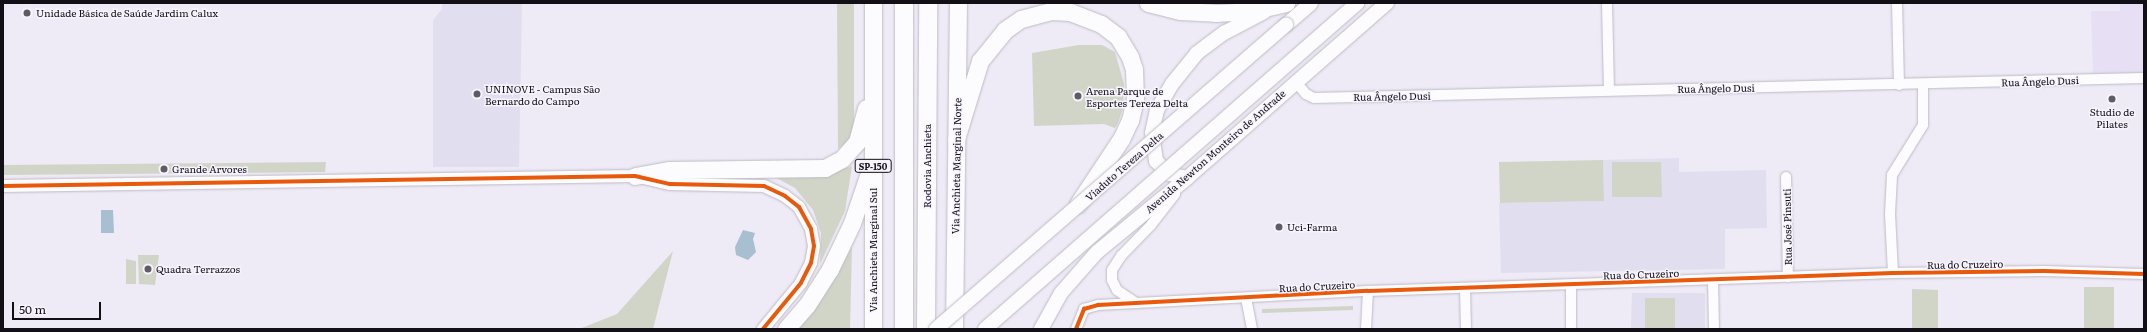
<!DOCTYPE html>
<meta charset="utf-8">
<style>
body{margin:0}
#map{position:relative;width:2147px;height:332px;overflow:hidden;background:#eeeaf6;font-family:Literata,serif}
div>[style]{position:absolute}
[style*='--x']{left:calc(var(--x)*1px);top:calc(var(--y)*1px);width:calc(var(--w)*1px);rotate:calc(var(--a)*1deg)}
.built>*{inset:0;background:#e7e0f5}
.education>*{inset:0;background:#e1def0}
.green>*{inset:0;background:#d1d5c8}
.water>*{inset:0;background:#a7bfd0}
.roads{filter:drop-shadow(0 0 1px #bebbc4) drop-shadow(0 0 1px #bebbc4)}
.minor>*{height:10px;margin:-5px;padding:0 5px;transform-origin:5px;border-radius:5px;background:#fcfcfe}
.tertiary>*{height:12px;margin:-6px;padding:0 6px;transform-origin:6px;border-radius:6px;background:#fcfcfe}
.secondary>*{height:14px;margin:-7px;padding:0 7px;transform-origin:7px;border-radius:7px;background:#fcfcfe}
.trunk>*{height:17px;margin:-8.5px;padding:0 8.5px;transform-origin:8.5px;border-radius:8.5px;background:#fcfcfe}
.motorway>*{height:18px;margin:-9px;padding:0 9px;transform-origin:9px;border-radius:9px;background:#fcfcfe}
.bridges{filter:drop-shadow(0 0 1px #bebbc4) drop-shadow(0 0 1px #bebbc4)}
.secondary-bridge>*{height:14px;margin:-7px;padding:0 7px;transform-origin:7px;border-radius:7px;background:#fcfcfe}
.cycleway>*{height:4px;margin:-2px;padding:0 2px;transform-origin:2px;border-radius:2px;background:#e8590c}
.dots>*{width:11px;height:11px;translate:-50% -50%;box-sizing:border-box;border:2px solid #f7f4fd;border-radius:50%}
span{translate:-50% -50%;white-space:nowrap;text-align:center;line-height:1.15;-webkit-text-stroke:3px #f7f4fd;paint-order:stroke}
.shield-label span{padding:1px 3px;background:#f7f4fd;border:1px solid;border-radius:3px;-webkit-text-stroke-width:0}
.shield-label{font-size:9px;color:#120f17;font-weight:700}
.poi-label{font-size:10px;color:#120f17}
.left{translate:0 -50%;text-align:left}
.street-label{font-size:10px;color:#120f17}
.frame{position:absolute;inset:0;border:4px solid #120f17;pointer-events:none}
.scale{position:absolute;left:12px;top:302px;width:89px;height:18px;box-sizing:border-box;border:2px solid #120f17;border-top:0;padding-left:5px;font-size:12px;line-height:14px;white-space:nowrap;color:#120f17;-webkit-text-stroke:3px #f7f4fd;paint-order:stroke}
</style>
<div id="map">
<div class="built">
<div style="clip-path:polygon(2120px 3px,2144px 3px,2144px 74px,2093px 76px,2091px 11px,2120px 11px)"></div>
</div>
<div class="education">
<div style="clip-path:polygon(442px 3px,522px 3px,519px 167px,433px 167px,433px 20px,442px 9px)"></div>
<div style="clip-path:polygon(1679px 158px,1679px 172px,1766px 170px,1767px 228px,1725px 229px,1725px 269px,1501px 273px,1499px 203px,1604px 201px,1603px 160px)"></div>
<div style="clip-path:polygon(1632px 293px,1705px 293px,1705px 329px,1631px 329px)"></div>
</div>
<div class="green">
<div style="clip-path:polygon(837px 3px,854px 3px,854px 137px,838px 149px)"></div>
<div style="clip-path:polygon(1079px 45px,1102px 45px,1115px 52px,1124px 84px,1123px 108px,1118px 123px,1115px 128px,1104px 124px,1034px 126px,1032px 53px)"></div>
<div style="clip-path:polygon(1603px 160px,1604px 201px,1500px 203px,1499px 162px)"></div>
<div style="clip-path:polygon(326px 162px,325px 172px,3px 175px,3px 165px)"></div>
<div style="clip-path:polygon(1612px 162px,1661px 162px,1662px 197px,1612px 197px)"></div>
<div style="clip-path:polygon(852px 166px,845px 211px,820px 264px,821px 233px,813px 210px,795px 188px,771px 175px,821px 176px)"></div>
<div style="clip-path:polygon(852px 247px,850px 329px,793px 329px,836px 275px)"></div>
<div style="clip-path:polygon(673px 251px,653px 329px,579px 329px,617px 314px)"></div>
<div style="clip-path:polygon(138px 255px,159px 255px,155px 285px,139px 284px)"></div>
<div style="clip-path:polygon(126px 259px,136px 261px,136px 284px,126px 284px)"></div>
<div style="clip-path:polygon(2084px 287px,2114px 287px,2114px 329px,2084px 329px)"></div>
<div style="clip-path:polygon(1912px 289px,1938px 290px,1938px 329px,1912px 329px)"></div>
<div style="clip-path:polygon(1645px 298px,1675px 298px,1675px 328px,1645px 328px)"></div>
<div style="clip-path:polygon(1353px 306px,1353px 310px,1262px 313px,1262px 309px)"></div>
</div>
<div class="water">
<div style="clip-path:polygon(101px 210px,113px 210px,114px 233px,101px 233px)"></div>
<div style="clip-path:polygon(743px 230px,755px 233px,753px 239px,756px 252px,748px 260px,736px 255px,735px 247px)"></div>
</div>
<div class="roads">
<div class="minor">
<div style="--x:1607;--y:3;--w:87;--a:88.7"></div>
<div style="--x:1897;--y:3;--w:82;--a:88.6"></div>
<div style="--x:1295;--y:81;--w:17;--a:50"></div>
<div style="--x:1306;--y:94;--w:9;--a:27"></div>
<div style="--x:1314;--y:98;--w:830;--a:-1.38"></div>
<div style="--x:1786;--y:177;--w:100;--a:88.9"></div>
<div style="--x:1893;--y:273;--w:59;--a:-92.9"></div>
<div style="--x:1890;--y:214;--w:39;--a:-87"></div>
<div style="--x:1892;--y:175;--w:59;--a:-58.2"></div>
<div style="--x:1923;--y:125;--w:41;--a:-90"></div>
<div style="--x:1713;--y:280;--w:49;--a:88.8"></div>
<div style="--x:1465;--y:289;--w:40;--a:88.6"></div>
<div style="--x:1246;--y:298;--w:32;--a:79"></div>
<div style="--x:1136;--y:303;--w:23;--a:-146"></div>
<div style="--x:1117;--y:290;--w:11;--a:-117"></div>
<div style="--x:1112;--y:280;--w:10;--a:-90"></div>
<div style="--x:1112;--y:270;--w:17;--a:-57"></div>
<div style="--x:1121;--y:256;--w:43;--a:-45.9"></div>
<div style="--x:1151;--y:225;--w:39;--a:-52"></div>
<div style="--x:1076;--y:329;--w:22;--a:-68"></div>
<div style="--x:1084;--y:309;--w:15;--a:-16"></div>
<div style="--x:1098;--y:305;--w:270;--a:-3"></div>
<div style="--x:1368;--y:291;--w:525;--a:-1.96"></div>
<div style="--x:1893;--y:273;--w:151;--a:-0.8"></div>
<div style="--x:2044;--y:271;--w:100;--a:1.7"></div>
<div style="--x:1366;--y:329;--w:38;--a:-87"></div>
<div style="--x:1571;--y:329;--w:44;--a:-90"></div>
</div>
<div class="tertiary">
<div style="--x:3;--y:186;--w:632;--a:-0.91"></div>
<div style="--x:635;--y:176;--w:36;--a:13"></div>
<div style="--x:670;--y:184;--w:94;--a:1.2"></div>
<div style="--x:764;--y:186;--w:23;--a:25"></div>
<div style="--x:785;--y:196;--w:18;--a:38"></div>
<div style="--x:799;--y:207;--w:25;--a:61"></div>
<div style="--x:811;--y:229;--w:17;--a:80"></div>
<div style="--x:814;--y:246;--w:17;--a:100"></div>
<div style="--x:811;--y:263;--w:22;--a:117"></div>
<div style="--x:801;--y:283;--w:60;--a:129.6"></div>
</div>
<div class="secondary">
<div style="--x:1286;--y:25;--w:33;--a:-41"></div>
<div style="--x:1187;--y:178;--w:18;--a:-167"></div>
<div style="--x:1169;--y:174;--w:18;--a:-135"></div>
<div style="--x:1156;--y:161;--w:28;--a:-98"></div>
<div style="--x:1152;--y:133;--w:24;--a:-78"></div>
<div style="--x:1157;--y:110;--w:30;--a:-60"></div>
<div style="--x:1172;--y:84;--w:40;--a:-51"></div>
<div style="--x:1197;--y:53;--w:34;--a:-37"></div>
<div style="--x:1224;--y:33;--w:45;--a:-27.7"></div>
<div style="--x:1041;--y:329;--w:41;--a:-60.9"></div>
<div style="--x:1061;--y:293;--w:55;--a:-48.7"></div>
<div style="--x:1097;--y:252;--w:117;--a:-39.4"></div>
<div style="--x:1187;--y:178;--w:266;--a:-41.2"></div>
</div>
<div class="trunk">
<div style="--x:1148;--y:3;--w:33;--a:14"></div>
<div style="--x:1180;--y:11;--w:35;--a:3"></div>
<div style="--x:1215;--y:13;--w:36;--a:-3"></div>
<div style="--x:1251;--y:11;--w:36;--a:-13"></div>
<div style="--x:956;--y:139;--w:82;--a:-72.9"></div>
<div style="--x:980;--y:61;--w:40;--a:-51"></div>
<div style="--x:1005;--y:30;--w:19;--a:-35"></div>
<div style="--x:1021;--y:19;--w:31;--a:-15"></div>
<div style="--x:1051;--y:11;--w:19;--a:3"></div>
<div style="--x:1070;--y:12;--w:33;--a:21"></div>
<div style="--x:1101;--y:24;--w:21;--a:37"></div>
<div style="--x:1118;--y:37;--w:23;--a:59"></div>
<div style="--x:1130;--y:57;--w:13;--a:72"></div>
<div style="--x:1134;--y:69;--w:30;--a:88"></div>
<div style="--x:1135;--y:99;--w:22;--a:103"></div>
<div style="--x:1130;--y:120;--w:21;--a:115"></div>
<div style="--x:1121;--y:139;--w:78;--a:123.5"></div>
<div style="--x:635;--y:176;--w:35;--a:-10"></div>
<div style="--x:669;--y:170;--w:156;--a:-0.7"></div>
<div style="--x:825;--y:168;--w:19;--a:-28"></div>
<div style="--x:842;--y:159;--w:23;--a:-49"></div>
<div style="--x:857;--y:142;--w:35;--a:-75"></div>
<div style="--x:786;--y:329;--w:32;--a:-49"></div>
<div style="--x:807;--y:305;--w:43;--a:-57.4"></div>
<div style="--x:830;--y:269;--w:51;--a:-64.4"></div>
<div style="--x:852;--y:223;--w:50;--a:-71.2"></div>
<div style="--x:873;--y:329;--w:326;--a:-90"></div>
<div style="--x:954;--y:329;--w:326;--a:-89.3"></div>
</div>
<div class="motorway">
<div style="--x:904;--y:329;--w:326;--a:-90"></div>
<div style="--x:926;--y:329;--w:326;--a:-89.6"></div>
</div>
</div>
<div class="bridges">
<div class="secondary-bridge">
<div style="--x:936;--y:329;--w:464;--a:-41"></div>
<div style="--x:985;--y:329;--w:495;--a:-41.2"></div>
</div>
</div>
<div class="cycleway">
<div style="--x:3;--y:186;--w:632;--a:-0.91"></div>
<div style="--x:635;--y:176;--w:36;--a:13"></div>
<div style="--x:670;--y:184;--w:94;--a:1.2"></div>
<div style="--x:764;--y:186;--w:23;--a:25"></div>
<div style="--x:785;--y:196;--w:18;--a:38"></div>
<div style="--x:799;--y:207;--w:25;--a:61"></div>
<div style="--x:811;--y:229;--w:17;--a:80"></div>
<div style="--x:814;--y:246;--w:17;--a:100"></div>
<div style="--x:811;--y:263;--w:22;--a:117"></div>
<div style="--x:801;--y:283;--w:60;--a:129.6"></div>
<div style="--x:1076;--y:329;--w:22;--a:-68"></div>
<div style="--x:1084;--y:309;--w:15;--a:-16"></div>
<div style="--x:1098;--y:305;--w:270;--a:-3"></div>
<div style="--x:1368;--y:291;--w:525;--a:-1.96"></div>
<div style="--x:1893;--y:273;--w:151;--a:-0.8"></div>
<div style="--x:2044;--y:271;--w:100;--a:1.7"></div>
</div>
<div class="dots">
<div style="left:27px;top:13px;background:#5f5c65"></div>
<div style="left:477px;top:94px;background:#5f5c65"></div>
<div style="left:1078px;top:96px;background:#5f5c65"></div>
<div style="left:2112px;top:99px;background:#5f5c65"></div>
<div style="left:164px;top:169px;background:#5f5c65"></div>
<div style="left:1279px;top:227px;background:#5f5c65"></div>
<div style="left:148px;top:269px;background:#5f5c65"></div>
</div>
<div class="shield-label">
<span style="left:873px;top:166px">SP-150</span>
</div>
<div class="poi-label">
<span class="left" style="left:36px;top:13px">Unidade Básica de Saúde Jardim Calux</span>
<span class="left" style="left:485px;top:94px">UNINOVE - Campus São<br>Bernardo do Campo</span>
<span class="left" style="left:1086px;top:96px">Arena Parque de<br>Esportes Tereza Delta</span>
<span style="left:2112px;top:117px">Studio de<br>Pilates</span>
<span class="left" style="left:172px;top:169px">Grande Arvores</span>
<span class="left" style="left:1287px;top:227px">Uci-Farma</span>
<span class="left" style="left:156px;top:269px">Quadra Terrazzos</span>
</div>
<div class="street-label">
<span style="left:2040px;top:81px;rotate:-2deg">Rua Ângelo Dusi</span>
<span style="left:1716px;top:88px;rotate:-1deg">Rua Ângelo Dusi</span>
<span style="left:1392px;top:96px;rotate:-1deg">Rua Ângelo Dusi</span>
<span style="left:1215px;top:151px;rotate:-41deg">Avenida Newton Monteiro de Andrade</span>
<span style="left:927px;top:166px;rotate:-90deg">Rodovia Anchieta</span>
<span style="left:956px;top:166px;rotate:-89deg">Via Anchieta Marginal Norte</span>
<span style="left:1124px;top:166px;rotate:-41deg">Viaduto Tereza Delta</span>
<span style="left:1787px;top:227px;rotate:-91deg">Rua José Pinsuti</span>
<span style="left:873px;top:250px;rotate:-90deg">Via Anchieta Marginal Sul</span>
<span style="left:1965px;top:264px;rotate:-1deg">Rua do Cruzeiro</span>
<span style="left:1641px;top:274px;rotate:-2deg">Rua do Cruzeiro</span>
<span style="left:1317px;top:286px;rotate:-3deg">Rua do Cruzeiro</span>
</div>
<div class="frame"></div>
<div class="scale">50 m</div>
</div>
